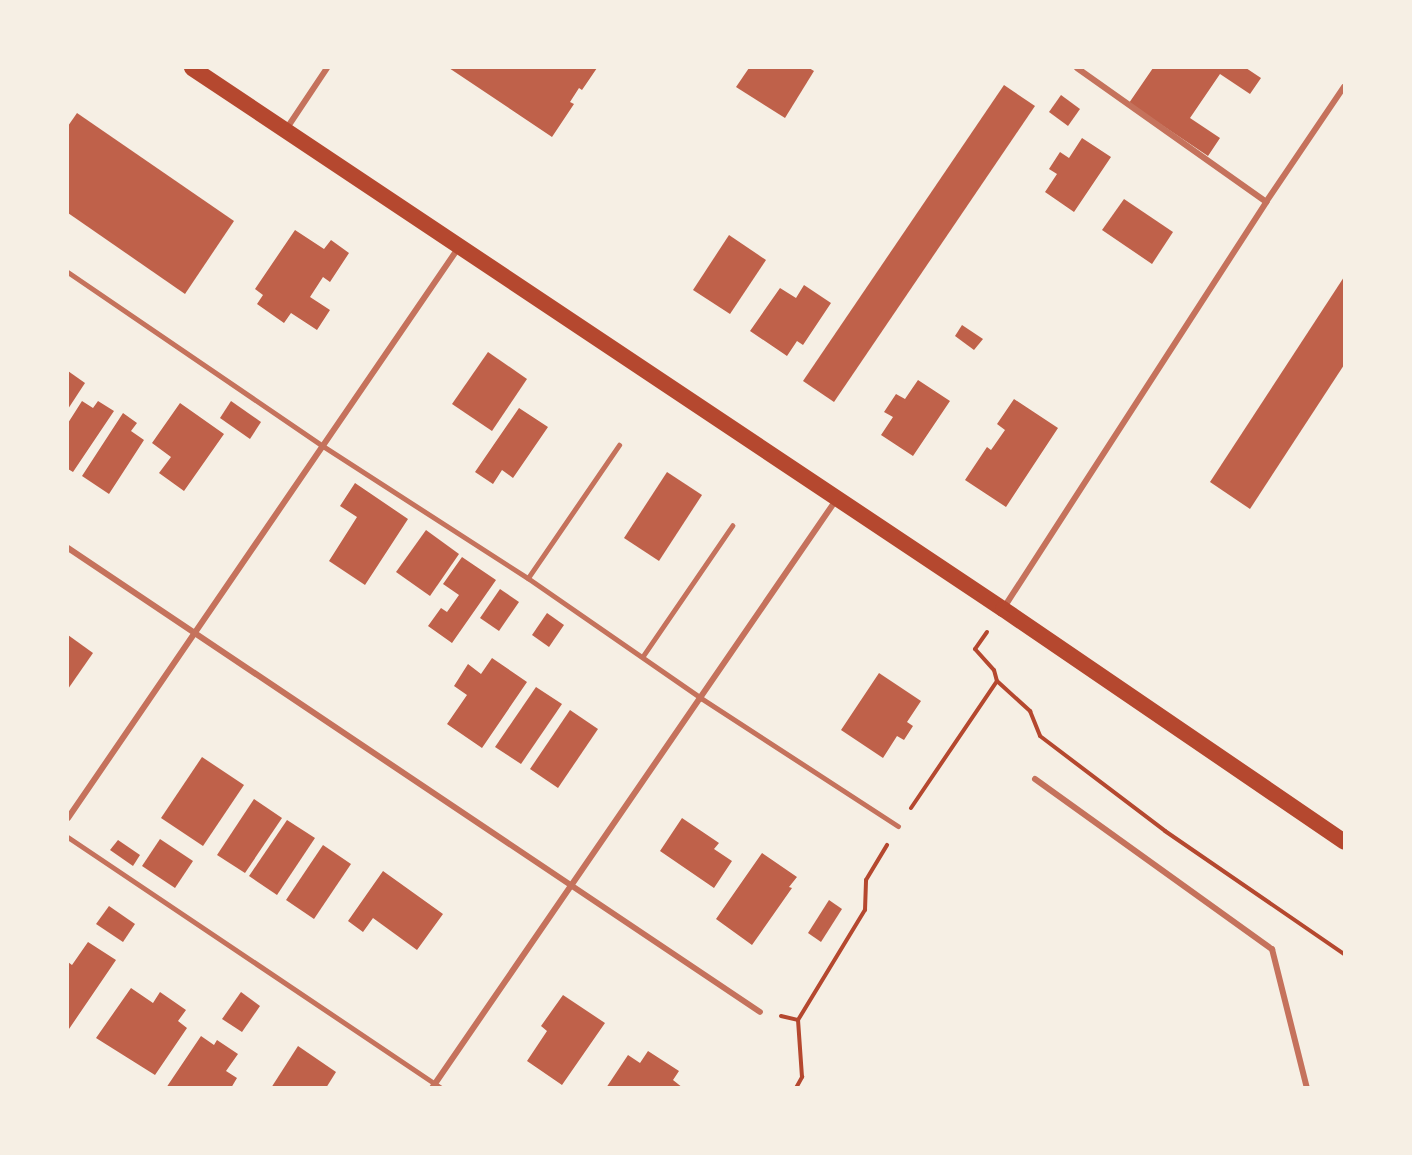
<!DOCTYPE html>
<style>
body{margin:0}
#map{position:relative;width:1412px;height:1155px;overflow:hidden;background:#f6efe4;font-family:Spectral,serif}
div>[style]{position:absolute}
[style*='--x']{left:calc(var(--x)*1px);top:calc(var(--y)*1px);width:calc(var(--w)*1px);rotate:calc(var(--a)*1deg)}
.building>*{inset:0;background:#bf614a}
.path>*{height:4px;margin:-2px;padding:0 2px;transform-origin:2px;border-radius:2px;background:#b5482f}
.service>*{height:4.5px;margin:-2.25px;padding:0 2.25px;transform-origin:2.25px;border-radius:2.25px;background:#c5725c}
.minor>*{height:6px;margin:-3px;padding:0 3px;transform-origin:3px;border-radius:3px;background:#c5725c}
.trunk>*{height:16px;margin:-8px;padding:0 8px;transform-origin:8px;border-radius:8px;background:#b5482f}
span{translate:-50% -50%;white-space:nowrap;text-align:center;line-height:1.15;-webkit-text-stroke:4.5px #f6efe4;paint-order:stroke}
.frame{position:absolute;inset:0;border:69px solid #f6efe4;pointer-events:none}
</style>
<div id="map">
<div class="building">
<div style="clip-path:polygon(449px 68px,597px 68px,582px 90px,579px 88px,570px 102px,574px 104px,552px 137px)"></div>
<div style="clip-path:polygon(749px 68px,809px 68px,814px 71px,785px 118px,736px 87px)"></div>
<div style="clip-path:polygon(1153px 68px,1246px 68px,1261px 78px,1250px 94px,1220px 74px,1190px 118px,1220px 138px,1208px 156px,1129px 103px)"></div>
<div style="clip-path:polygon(1004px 85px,1035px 106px,834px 402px,803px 381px)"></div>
<div style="clip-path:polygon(1061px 95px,1080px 109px,1068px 126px,1049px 112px)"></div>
<div style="clip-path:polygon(77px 113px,234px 221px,185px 294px,68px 213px,68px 126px)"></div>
<div style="clip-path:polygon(1082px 138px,1111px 157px,1074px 212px,1045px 192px,1057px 174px,1049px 169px,1060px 152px,1069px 158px)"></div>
<div style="clip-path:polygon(1124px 199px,1173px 232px,1152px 264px,1102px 230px)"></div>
<div style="clip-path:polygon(295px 230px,324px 249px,331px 240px,349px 253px,330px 282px,323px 277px,310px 297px,330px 310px,317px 330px,291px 313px,284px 323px,257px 304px,263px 295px,255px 289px)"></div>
<div style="clip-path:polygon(729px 235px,766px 260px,730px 314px,693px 290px)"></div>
<div style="clip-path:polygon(1344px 277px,1344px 365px,1250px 509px,1210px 482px)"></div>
<div style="clip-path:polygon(804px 285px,831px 303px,803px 345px,797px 341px,787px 356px,750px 331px,780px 288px,796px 298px)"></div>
<div style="clip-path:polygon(962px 325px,983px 339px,974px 350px,955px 336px)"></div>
<div style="clip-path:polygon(488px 352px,527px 379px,492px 431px,452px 404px)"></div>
<div style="clip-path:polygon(68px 371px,85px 383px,68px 409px)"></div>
<div style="clip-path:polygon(918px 380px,950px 401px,913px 456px,881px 435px,893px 417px,884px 412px,896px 394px,905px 399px)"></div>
<div style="clip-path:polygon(1014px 399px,1058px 428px,1006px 507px,965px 480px,987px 447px,991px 450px,1005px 430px,997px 424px)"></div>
<div style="clip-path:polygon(82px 401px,93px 408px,98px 401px,114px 411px,73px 472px,68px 469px,68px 423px)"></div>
<div style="clip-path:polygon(231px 401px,261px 422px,250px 439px,220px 418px)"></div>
<div style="clip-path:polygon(180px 403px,224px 434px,184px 491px,159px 473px,171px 457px,152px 443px)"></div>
<div style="clip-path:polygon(519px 408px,548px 427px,513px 478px,502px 470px,493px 484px,475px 472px)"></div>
<div style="clip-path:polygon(123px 413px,137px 423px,131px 431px,144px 440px,109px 494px,82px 476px)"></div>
<div style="clip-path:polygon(667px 472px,702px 495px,659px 561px,624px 538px)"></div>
<div style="clip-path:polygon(355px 483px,408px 519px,365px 585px,329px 561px,357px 517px,340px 506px)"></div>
<div style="clip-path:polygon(426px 530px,459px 554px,430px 596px,396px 572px)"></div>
<div style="clip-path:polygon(462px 557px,496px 580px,452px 643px,428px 626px,441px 608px,447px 612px,459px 595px,443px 584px)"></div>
<div style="clip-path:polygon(500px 589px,519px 602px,499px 631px,480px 618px)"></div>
<div style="clip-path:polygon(547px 613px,564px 625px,549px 647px,532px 635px)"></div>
<div style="clip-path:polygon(68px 635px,93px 653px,68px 689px)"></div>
<div style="clip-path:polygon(492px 658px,527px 682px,482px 748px,447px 724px,467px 695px,454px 686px,468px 664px,481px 674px)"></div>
<div style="clip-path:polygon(879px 673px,921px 701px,907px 722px,913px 726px,904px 740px,897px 736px,883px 758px,841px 730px)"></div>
<div style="clip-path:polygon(536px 687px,562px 704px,521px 764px,495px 747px)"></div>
<div style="clip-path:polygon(570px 710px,598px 729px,558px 788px,530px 769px)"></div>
<div style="clip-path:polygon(202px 757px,244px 785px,203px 846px,161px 818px)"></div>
<div style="clip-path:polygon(254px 799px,282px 818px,245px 873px,217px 855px)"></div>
<div style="clip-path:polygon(682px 818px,719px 843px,714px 849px,732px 861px,714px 888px,660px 851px)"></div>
<div style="clip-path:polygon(287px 820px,315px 838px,277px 895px,249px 876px)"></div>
<div style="clip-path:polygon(160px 839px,193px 861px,175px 888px,142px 866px)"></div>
<div style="clip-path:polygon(118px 840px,140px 855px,133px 866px,110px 850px)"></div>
<div style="clip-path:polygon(323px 845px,351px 864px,314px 919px,286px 900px)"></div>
<div style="clip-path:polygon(762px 853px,797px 877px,789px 887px,792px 888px,752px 945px,716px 919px)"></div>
<div style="clip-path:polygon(383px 871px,443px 914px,417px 950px,373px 918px,363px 932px,348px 921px)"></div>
<div style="clip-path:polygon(829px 900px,842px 909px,821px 942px,808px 933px)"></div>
<div style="clip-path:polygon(109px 906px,135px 924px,123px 942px,96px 924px)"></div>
<div style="clip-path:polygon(88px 942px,116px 960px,69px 1029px,68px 962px,72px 965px)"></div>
<div style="clip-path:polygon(131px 988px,153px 1003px,160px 992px,186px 1010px,178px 1021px,187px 1028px,155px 1075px,96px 1038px)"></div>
<div style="clip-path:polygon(241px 992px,260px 1006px,242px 1032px,222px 1019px)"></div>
<div style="clip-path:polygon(563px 995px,605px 1023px,562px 1085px,527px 1061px,547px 1031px,541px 1026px)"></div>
<div style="clip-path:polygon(201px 1036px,214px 1045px,217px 1040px,238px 1054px,226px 1071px,237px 1078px,231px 1088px,166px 1088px)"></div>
<div style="clip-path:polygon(298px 1046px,336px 1072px,326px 1088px,271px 1088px)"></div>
<div style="clip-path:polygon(648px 1051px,679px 1071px,673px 1080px,683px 1088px,606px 1088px,628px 1055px,640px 1063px)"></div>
</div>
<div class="path">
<div style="--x:987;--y:632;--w:21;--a:125"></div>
<div style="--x:975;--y:649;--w:28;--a:48"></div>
<div style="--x:994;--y:670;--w:11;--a:75"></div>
<div style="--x:997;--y:681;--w:45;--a:42.3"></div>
<div style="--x:1030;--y:711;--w:27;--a:68"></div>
<div style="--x:1040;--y:736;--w:157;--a:37.2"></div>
<div style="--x:1165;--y:831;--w:217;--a:34.5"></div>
<div style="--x:911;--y:808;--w:153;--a:-55.9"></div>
<div style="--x:781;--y:1016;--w:17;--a:13"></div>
<div style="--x:796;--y:1088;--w:13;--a:-61"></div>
<div style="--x:802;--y:1077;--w:57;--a:-94"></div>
<div style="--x:798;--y:1020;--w:129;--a:-58.7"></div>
<div style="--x:865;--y:910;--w:30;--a:-88"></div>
<div style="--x:866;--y:880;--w:41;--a:-59"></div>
</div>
<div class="service">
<div style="--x:68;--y:272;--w:309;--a:34.3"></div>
<div style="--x:323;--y:446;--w:244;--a:32.8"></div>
<div style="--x:528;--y:578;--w:211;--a:34.7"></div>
<div style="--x:701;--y:698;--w:235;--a:33"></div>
<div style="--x:528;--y:578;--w:161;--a:-55.6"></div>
<div style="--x:643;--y:656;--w:158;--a:-55.6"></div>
<div style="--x:68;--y:837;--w:450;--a:33.9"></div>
</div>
<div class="minor">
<div style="--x:1077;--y:68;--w:232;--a:35.3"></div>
<div style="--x:287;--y:128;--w:72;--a:-56.3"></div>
<div style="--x:68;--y:548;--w:833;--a:33.84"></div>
<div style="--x:1003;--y:609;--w:485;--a:-57.1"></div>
<div style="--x:1266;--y:202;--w:139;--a:-55.9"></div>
<div style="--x:1035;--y:779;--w:292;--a:35.7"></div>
<div style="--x:1272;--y:949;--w:143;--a:75.9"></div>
<div style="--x:68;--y:818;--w:692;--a:-55.6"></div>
<div style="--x:432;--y:1088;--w:713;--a:-55.51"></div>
</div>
<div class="trunk">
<div style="--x:192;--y:68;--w:975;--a:33.71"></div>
<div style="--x:1003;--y:609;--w:413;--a:34.3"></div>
</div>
<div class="frame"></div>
</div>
